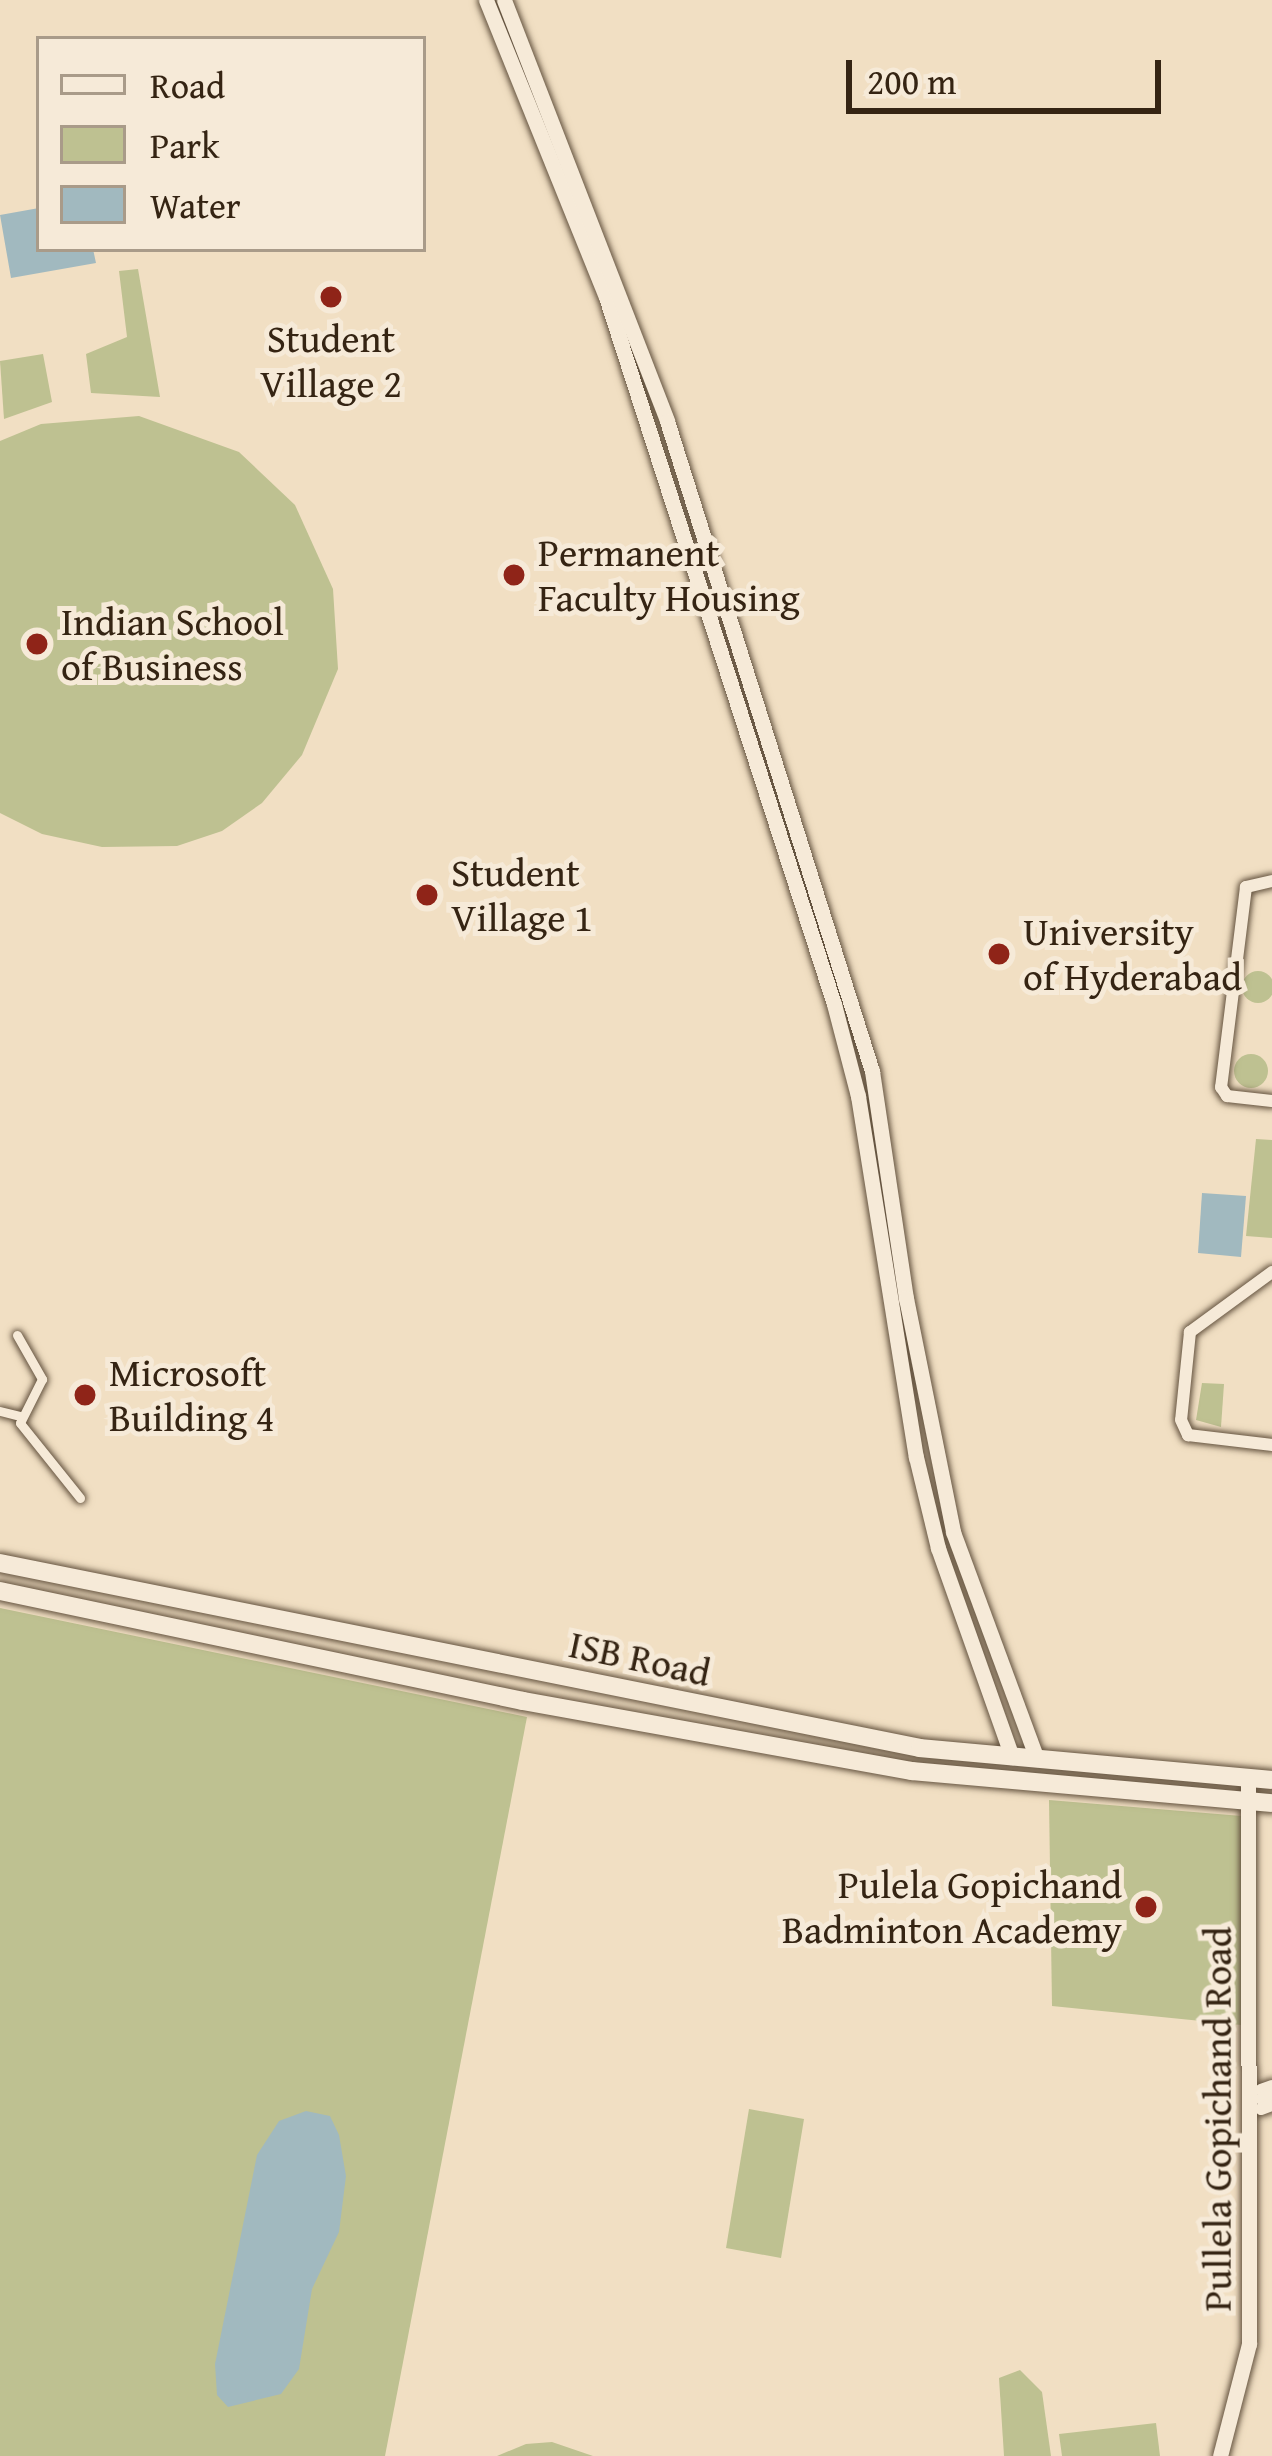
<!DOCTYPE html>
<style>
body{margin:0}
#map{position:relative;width:1272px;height:2456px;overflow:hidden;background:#f1dfc3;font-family:"Gentium Book Plus",serif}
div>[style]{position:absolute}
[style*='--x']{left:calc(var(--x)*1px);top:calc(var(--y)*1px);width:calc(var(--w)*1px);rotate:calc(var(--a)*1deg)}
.green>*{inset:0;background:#bec191}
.round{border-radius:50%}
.water>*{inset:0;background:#a1b9bf}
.roads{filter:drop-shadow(0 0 3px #64533f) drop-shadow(0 0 3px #64533f)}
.pedestrian>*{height:9px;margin:-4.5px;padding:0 4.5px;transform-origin:4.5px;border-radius:4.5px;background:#f6ead8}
.minor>*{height:12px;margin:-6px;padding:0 6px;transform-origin:6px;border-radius:6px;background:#f6ead8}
.tertiary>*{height:15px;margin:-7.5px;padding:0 7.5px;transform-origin:7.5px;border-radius:7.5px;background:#f6ead8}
.secondary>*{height:18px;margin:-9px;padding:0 9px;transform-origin:9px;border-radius:9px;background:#f6ead8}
.dots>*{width:33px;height:33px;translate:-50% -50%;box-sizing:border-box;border:6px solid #f6ead8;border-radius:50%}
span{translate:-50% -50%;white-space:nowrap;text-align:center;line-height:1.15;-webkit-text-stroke:10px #f6ead8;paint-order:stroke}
.poi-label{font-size:39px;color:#352413}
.left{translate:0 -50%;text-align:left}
.right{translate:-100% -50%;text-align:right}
.street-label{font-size:39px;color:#352413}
.legend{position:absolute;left:36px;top:36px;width:390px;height:216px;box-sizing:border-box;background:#f6ead8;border:3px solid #a99b89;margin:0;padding:15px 21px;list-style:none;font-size:36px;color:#352413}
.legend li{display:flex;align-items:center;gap:24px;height:60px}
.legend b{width:60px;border:3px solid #a99b89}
.scale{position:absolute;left:846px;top:60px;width:315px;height:54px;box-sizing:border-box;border:6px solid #352413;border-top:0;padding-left:15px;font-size:36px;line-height:42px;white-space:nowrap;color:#352413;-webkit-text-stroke:9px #f6ead8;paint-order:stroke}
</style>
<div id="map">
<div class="green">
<div style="clip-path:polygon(138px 269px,160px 397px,91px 393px,86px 354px,127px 337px,119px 271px)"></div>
<div style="clip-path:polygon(43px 354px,52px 402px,4px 419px,0 361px)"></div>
<div style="clip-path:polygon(139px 416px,239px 452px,295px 505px,333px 589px,338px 669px,302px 755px,262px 803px,222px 831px,177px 846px,102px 847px,42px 834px,0 813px,0 441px,41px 424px)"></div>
<div class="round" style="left:1242px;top:971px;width:32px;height:32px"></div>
<div class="round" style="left:1234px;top:1054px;width:34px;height:34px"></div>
<div style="clip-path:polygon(1256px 1139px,1272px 1140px,1272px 1238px,1246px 1236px)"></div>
<div style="clip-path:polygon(1202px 1383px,1224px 1384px,1221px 1427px,1196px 1420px)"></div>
<div style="clip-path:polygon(0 1608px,527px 1717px,385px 2456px,0 2456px)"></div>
<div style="clip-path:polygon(1049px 1800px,1242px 1816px,1241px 2025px,1052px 2006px)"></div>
<div style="clip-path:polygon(749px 2109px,804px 2119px,781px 2258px,726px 2248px)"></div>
<div style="clip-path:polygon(1020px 2370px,1042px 2392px,1051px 2456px,1004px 2456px,999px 2378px)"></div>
<div style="clip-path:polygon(1156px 2423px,1160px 2456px,1062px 2456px,1059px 2434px)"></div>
<div style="clip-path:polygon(552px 2442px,593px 2456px,497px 2456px,526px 2444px)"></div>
</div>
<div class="water">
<div style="clip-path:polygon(39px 208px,39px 249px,93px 249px,96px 263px,11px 278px,0 215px)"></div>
<div style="clip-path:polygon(1202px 1193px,1246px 1196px,1241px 1257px,1198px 1253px)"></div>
<div style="clip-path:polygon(306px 2111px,330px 2116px,339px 2135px,346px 2176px,339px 2232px,312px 2289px,299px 2369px,281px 2394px,228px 2407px,217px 2395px,215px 2364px,257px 2155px,279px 2121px)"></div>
</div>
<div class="roads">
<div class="pedestrian">
<div style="--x:17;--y:1335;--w:51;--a:60.4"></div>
<div style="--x:42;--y:1379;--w:49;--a:116.6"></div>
<div style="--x:20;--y:1423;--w:96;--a:51.3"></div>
<div style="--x:0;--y:1411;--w:21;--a:14"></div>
</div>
<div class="minor">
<div style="--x:1272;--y:881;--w:27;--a:167"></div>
<div style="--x:1246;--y:887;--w:202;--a:97.1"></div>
<div style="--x:1221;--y:1087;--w:11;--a:56"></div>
<div style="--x:1227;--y:1096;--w:45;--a:6.3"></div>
<div style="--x:1272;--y:1272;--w:102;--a:143.8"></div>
<div style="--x:1190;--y:1332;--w:88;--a:95.8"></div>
<div style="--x:1181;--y:1420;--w:17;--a:65"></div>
<div style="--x:1188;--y:1435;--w:85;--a:6.8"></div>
<div style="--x:1261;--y:2090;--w:12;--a:-20"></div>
<div style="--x:1261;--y:2099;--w:12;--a:-20"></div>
<div style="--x:1261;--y:2109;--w:12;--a:-20"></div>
</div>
<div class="tertiary">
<div style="--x:486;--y:0;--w:320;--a:68"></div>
<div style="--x:606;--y:297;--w:743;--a:72.13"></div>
<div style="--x:834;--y:1004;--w:95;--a:75.4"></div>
<div style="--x:858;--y:1096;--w:366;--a:80.9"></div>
<div style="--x:916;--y:1457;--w:94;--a:76.4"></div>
<div style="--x:938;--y:1548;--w:222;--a:70.5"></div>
<div style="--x:504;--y:0;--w:451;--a:68.8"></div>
<div style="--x:667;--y:421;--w:682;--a:72.5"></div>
<div style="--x:872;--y:1071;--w:230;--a:81.5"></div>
<div style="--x:906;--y:1298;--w:239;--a:78.6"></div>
<div style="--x:953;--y:1532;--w:242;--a:69.7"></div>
<div style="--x:1220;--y:2456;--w:116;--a:-75.5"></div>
<div style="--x:1249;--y:2344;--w:566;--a:-90.1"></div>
</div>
<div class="secondary">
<div style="--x:0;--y:1563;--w:938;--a:11.37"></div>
<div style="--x:920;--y:1748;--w:353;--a:5.2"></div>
<div style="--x:0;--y:1591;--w:534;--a:11.88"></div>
<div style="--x:523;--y:1701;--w:395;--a:10.2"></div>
<div style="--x:912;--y:1771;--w:361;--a:5.1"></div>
</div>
</div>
<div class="dots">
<div style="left:331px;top:297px;background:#8f2418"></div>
<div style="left:514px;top:575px;background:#8f2418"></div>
<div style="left:37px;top:644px;background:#8f2418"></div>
<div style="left:427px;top:895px;background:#8f2418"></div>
<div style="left:999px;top:954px;background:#8f2418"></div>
<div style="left:85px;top:1395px;background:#8f2418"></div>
<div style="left:1146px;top:1907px;background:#8f2418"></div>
</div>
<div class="poi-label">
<span style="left:331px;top:361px">Student<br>Village 2</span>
<span class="left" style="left:538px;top:575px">Permanent<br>Faculty Housing</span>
<span class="left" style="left:61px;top:644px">Indian School<br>of Business</span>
<span class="left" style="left:451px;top:895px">Student<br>Village 1</span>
<span class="left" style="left:1023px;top:954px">University<br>of Hyderabad</span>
<span class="left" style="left:109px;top:1395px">Microsoft<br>Building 4</span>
<span class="right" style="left:1122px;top:1907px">Pulela Gopichand<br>Badminton Academy</span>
</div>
<div class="street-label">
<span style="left:640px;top:1658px;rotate:12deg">ISB Road</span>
<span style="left:1217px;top:2119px;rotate:-90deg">Pullela Gopichand Road</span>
</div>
<ul class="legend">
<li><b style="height:15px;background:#f6ead8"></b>Road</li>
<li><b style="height:33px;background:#bec191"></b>Park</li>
<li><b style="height:33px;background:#a1b9bf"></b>Water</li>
</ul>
<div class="scale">200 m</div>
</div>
